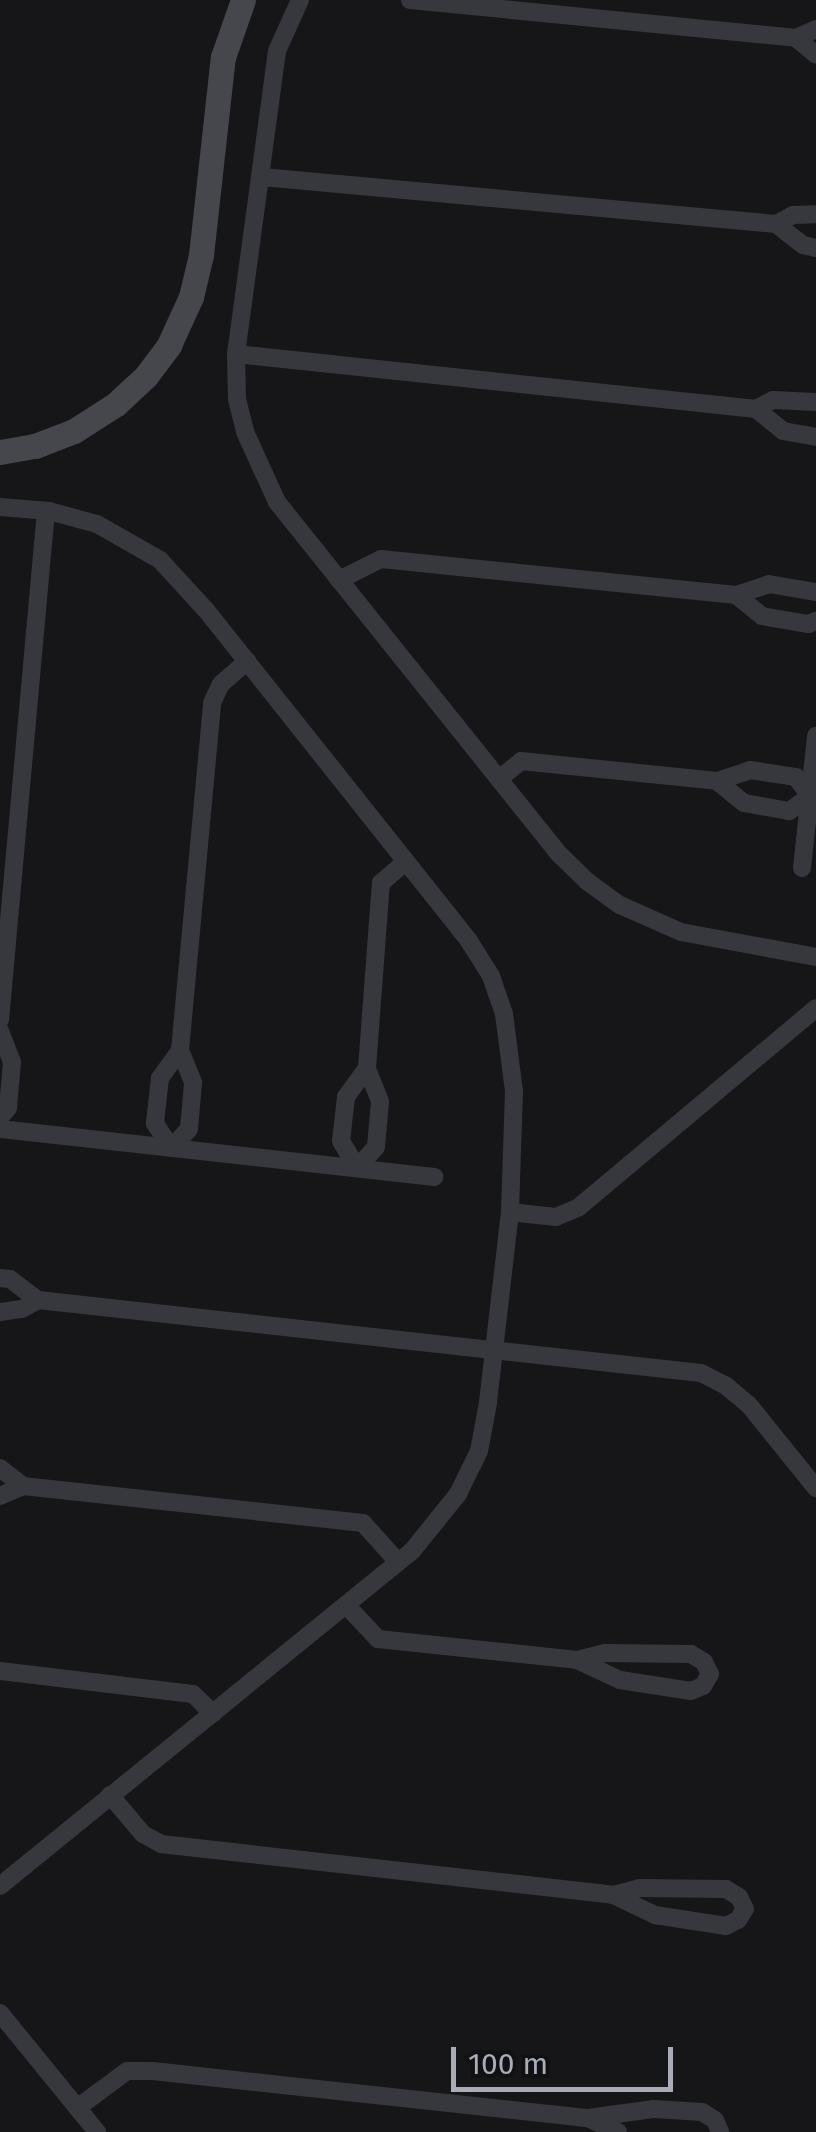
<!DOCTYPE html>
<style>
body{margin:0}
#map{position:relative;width:816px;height:2132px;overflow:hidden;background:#161618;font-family:"Fira Sans",sans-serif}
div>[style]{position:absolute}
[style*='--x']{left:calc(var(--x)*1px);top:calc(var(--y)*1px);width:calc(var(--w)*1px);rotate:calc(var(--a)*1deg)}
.street>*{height:18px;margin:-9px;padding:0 9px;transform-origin:9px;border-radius:9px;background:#37383d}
.secondary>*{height:25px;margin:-12.5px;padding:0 12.5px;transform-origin:12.5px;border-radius:12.5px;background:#45474d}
span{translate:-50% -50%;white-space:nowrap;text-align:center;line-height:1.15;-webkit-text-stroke:10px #111113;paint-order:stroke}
.scale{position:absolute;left:451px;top:2047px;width:222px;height:45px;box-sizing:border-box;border:5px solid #a8adb8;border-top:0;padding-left:12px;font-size:30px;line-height:35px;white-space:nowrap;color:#a8adb8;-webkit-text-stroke:8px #111113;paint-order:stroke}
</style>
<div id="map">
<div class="street">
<div style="--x:300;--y:0;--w:56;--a:114.3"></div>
<div style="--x:277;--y:51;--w:306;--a:97.7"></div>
<div style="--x:236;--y:354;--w:45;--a:88.7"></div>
<div style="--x:237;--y:399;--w:34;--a:76"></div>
<div style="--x:245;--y:432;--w:77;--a:65.4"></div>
<div style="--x:277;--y:502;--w:448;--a:51.3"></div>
<div style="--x:557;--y:852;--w:43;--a:44.1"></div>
<div style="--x:588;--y:882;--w:39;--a:36"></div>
<div style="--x:620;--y:905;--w:67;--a:23.9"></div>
<div style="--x:681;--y:932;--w:137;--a:10.5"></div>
<div style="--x:410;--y:0;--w:388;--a:5.6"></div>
<div style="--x:796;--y:38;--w:22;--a:-24"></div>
<div style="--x:796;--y:38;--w:26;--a:40"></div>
<div style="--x:262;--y:177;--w:516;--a:5.22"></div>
<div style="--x:776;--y:224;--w:19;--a:-28"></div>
<div style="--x:793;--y:215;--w:23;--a:-2"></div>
<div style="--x:776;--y:224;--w:34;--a:38"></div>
<div style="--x:803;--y:245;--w:13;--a:13"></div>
<div style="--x:236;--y:354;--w:523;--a:6.04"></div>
<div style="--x:756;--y:409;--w:19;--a:-28"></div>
<div style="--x:773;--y:400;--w:43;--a:2.7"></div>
<div style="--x:756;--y:409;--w:35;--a:39"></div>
<div style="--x:783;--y:431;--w:34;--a:10"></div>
<div style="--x:0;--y:507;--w:49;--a:4.7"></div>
<div style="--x:49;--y:511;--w:50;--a:15.2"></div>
<div style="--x:97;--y:524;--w:73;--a:29.7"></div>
<div style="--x:160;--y:560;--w:68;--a:47.4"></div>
<div style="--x:206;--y:610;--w:423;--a:51.5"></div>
<div style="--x:469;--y:941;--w:41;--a:57.8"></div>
<div style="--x:491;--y:976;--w:40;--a:71.1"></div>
<div style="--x:504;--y:1014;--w:78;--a:82.6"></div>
<div style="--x:514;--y:1091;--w:121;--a:91.9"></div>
<div style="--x:510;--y:1212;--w:192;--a:96.6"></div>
<div style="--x:488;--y:1403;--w:49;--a:100.6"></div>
<div style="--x:479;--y:1451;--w:48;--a:116"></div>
<div style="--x:458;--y:1494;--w:73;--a:128.9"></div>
<div style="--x:412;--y:1551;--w:531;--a:140.89"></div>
<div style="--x:339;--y:580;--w:47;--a:-26.6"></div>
<div style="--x:381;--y:559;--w:357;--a:5.8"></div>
<div style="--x:736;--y:595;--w:35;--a:-18"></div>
<div style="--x:769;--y:584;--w:48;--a:9.7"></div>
<div style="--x:736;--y:595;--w:33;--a:39"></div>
<div style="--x:762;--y:616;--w:47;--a:9.9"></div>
<div style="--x:808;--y:624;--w:9;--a:-21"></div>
<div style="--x:499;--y:779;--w:28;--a:-39"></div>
<div style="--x:521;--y:761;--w:197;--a:5.8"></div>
<div style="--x:717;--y:781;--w:35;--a:-18"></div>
<div style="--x:750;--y:770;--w:47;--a:8.7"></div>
<div style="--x:796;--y:777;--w:24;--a:54"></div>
<div style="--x:810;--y:796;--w:26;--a:144"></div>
<div style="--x:789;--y:811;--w:46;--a:-169.9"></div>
<div style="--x:744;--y:803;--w:35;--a:-141"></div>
<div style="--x:802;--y:868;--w:133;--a:-83.9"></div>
<div style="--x:0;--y:1020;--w:511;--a:-84.84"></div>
<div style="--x:0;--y:1031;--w:33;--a:69"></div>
<div style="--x:12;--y:1062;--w:46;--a:95"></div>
<div style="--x:8;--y:1108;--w:12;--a:132"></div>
<div style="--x:180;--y:1050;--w:35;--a:68"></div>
<div style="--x:193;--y:1083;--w:46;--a:95"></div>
<div style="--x:189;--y:1129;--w:26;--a:133"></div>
<div style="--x:171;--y:1148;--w:30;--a:-123"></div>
<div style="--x:155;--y:1123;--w:45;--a:-83.7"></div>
<div style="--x:160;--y:1078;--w:34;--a:-54"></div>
<div style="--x:180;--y:1050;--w:348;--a:-84.7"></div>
<div style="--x:212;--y:703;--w:21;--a:-65"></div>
<div style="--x:221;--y:684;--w:35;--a:-41"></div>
<div style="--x:367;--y:1068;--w:36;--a:126"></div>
<div style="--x:346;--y:1097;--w:44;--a:96.5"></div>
<div style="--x:341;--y:1141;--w:31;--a:59"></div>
<div style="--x:357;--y:1168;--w:28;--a:-48"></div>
<div style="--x:376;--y:1147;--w:46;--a:-85"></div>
<div style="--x:380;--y:1101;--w:35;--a:-112"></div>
<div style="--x:367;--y:1068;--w:186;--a:-85.7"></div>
<div style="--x:381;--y:883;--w:33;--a:-41"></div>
<div style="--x:0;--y:1129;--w:437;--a:6.3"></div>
<div style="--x:510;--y:1212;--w:46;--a:6.2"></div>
<div style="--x:556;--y:1217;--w:25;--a:-23"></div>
<div style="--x:579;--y:1207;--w:309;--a:-40"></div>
<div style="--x:0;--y:1278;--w:10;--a:6"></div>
<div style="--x:10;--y:1279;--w:35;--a:37"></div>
<div style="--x:38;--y:1300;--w:667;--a:6.28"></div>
<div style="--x:701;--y:1373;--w:27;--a:27"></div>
<div style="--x:725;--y:1385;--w:31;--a:40"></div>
<div style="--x:749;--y:1405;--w:107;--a:51.1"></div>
<div style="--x:0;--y:1312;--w:22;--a:-8"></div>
<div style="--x:22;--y:1309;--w:18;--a:-29"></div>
<div style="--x:0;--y:1468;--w:29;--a:38"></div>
<div style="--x:23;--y:1486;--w:342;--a:6.2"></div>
<div style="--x:363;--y:1523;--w:52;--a:48.1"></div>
<div style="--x:0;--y:1496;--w:25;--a:-23"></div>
<div style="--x:346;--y:1605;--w:47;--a:46.7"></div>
<div style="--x:378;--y:1639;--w:200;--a:6"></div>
<div style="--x:577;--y:1660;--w:47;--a:24.9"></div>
<div style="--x:620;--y:1680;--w:72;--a:8.8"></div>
<div style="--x:691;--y:1691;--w:13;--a:-23"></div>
<div style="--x:703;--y:1686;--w:14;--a:-60"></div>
<div style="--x:710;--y:1674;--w:13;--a:-117"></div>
<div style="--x:704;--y:1662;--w:15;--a:-148"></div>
<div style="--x:691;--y:1654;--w:86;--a:-179.3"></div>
<div style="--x:605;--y:1653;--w:29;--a:166"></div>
<div style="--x:0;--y:1671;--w:194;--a:6.8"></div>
<div style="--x:193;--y:1694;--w:28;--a:44"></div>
<div style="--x:110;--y:1795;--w:51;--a:49.8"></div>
<div style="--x:143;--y:1834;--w:21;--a:29"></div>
<div style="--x:161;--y:1844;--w:455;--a:6.4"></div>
<div style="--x:613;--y:1895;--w:47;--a:25.5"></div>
<div style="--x:655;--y:1915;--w:72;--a:8.8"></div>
<div style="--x:726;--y:1926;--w:13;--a:-27"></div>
<div style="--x:738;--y:1920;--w:13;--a:-58"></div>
<div style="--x:745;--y:1909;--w:13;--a:-117"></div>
<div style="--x:739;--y:1897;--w:15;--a:-148"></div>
<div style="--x:726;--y:1889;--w:86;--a:-179.3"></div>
<div style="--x:640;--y:1888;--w:28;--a:165"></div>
<div style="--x:0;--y:2013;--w:154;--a:50.8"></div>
<div style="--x:77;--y:2108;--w:62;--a:-36.5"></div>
<div style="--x:127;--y:2071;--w:26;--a:0"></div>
<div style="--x:153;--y:2071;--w:438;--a:6.2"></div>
<div style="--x:588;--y:2118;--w:33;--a:25"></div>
<div style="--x:588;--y:2118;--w:67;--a:-7.8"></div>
<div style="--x:654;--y:2109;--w:48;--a:3.6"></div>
<div style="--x:702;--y:2112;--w:15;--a:32"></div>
<div style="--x:715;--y:2120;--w:13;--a:67"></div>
</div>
<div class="secondary">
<div style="--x:0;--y:452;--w:36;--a:-10"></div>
<div style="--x:35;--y:446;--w:42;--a:-21"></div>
<div style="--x:74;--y:431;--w:50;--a:-32.7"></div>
<div style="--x:116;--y:404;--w:41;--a:-43"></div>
<div style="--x:146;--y:376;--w:39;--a:-53"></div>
<div style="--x:169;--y:345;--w:53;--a:-65.4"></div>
<div style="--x:191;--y:297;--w:43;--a:-76.6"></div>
<div style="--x:201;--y:255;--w:199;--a:-83.7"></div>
<div style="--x:223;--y:57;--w:60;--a:-70.7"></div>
</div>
<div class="scale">100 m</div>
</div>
